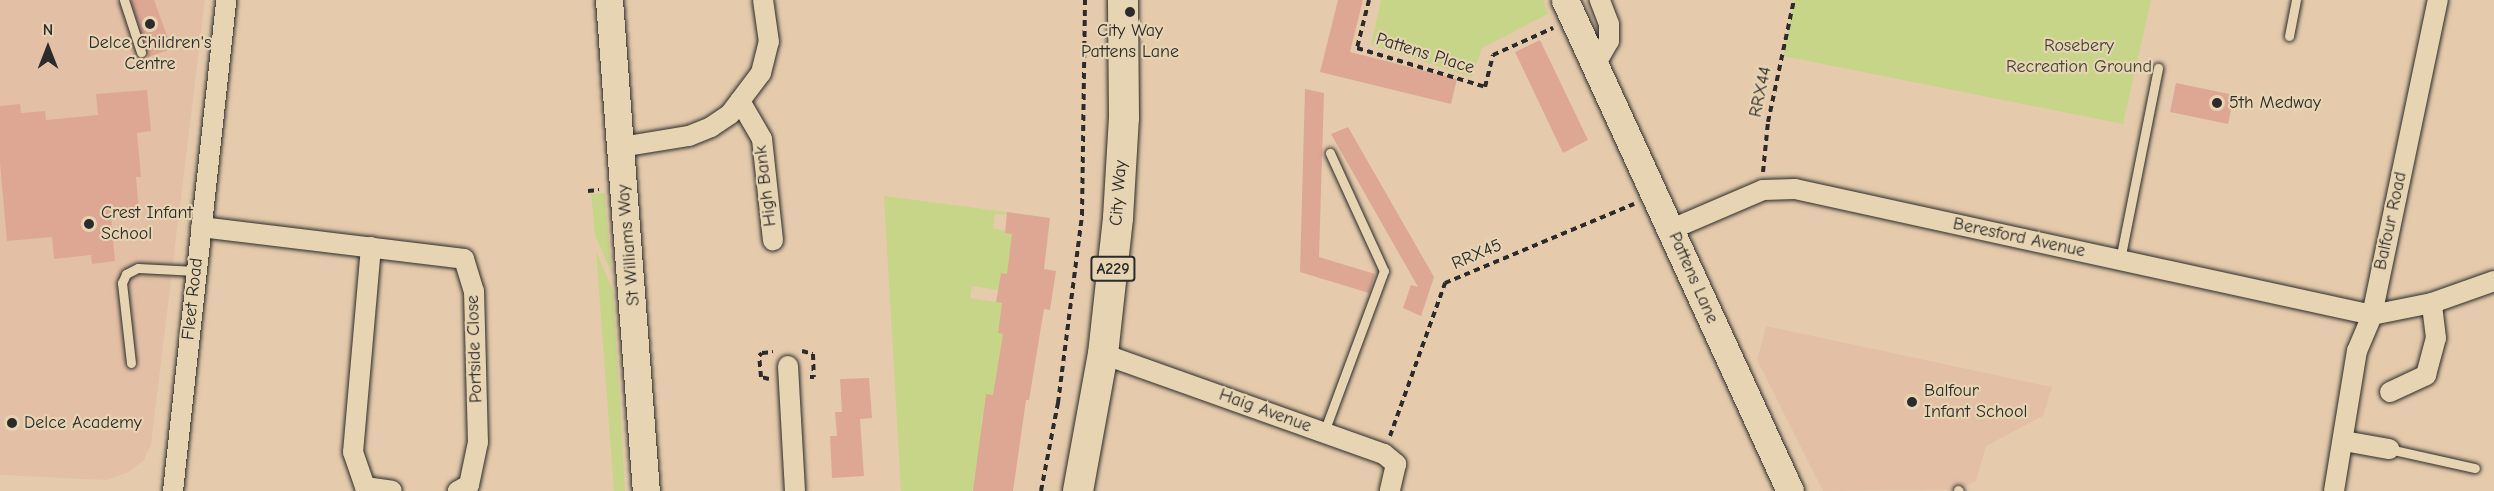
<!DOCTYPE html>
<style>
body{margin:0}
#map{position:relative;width:2494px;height:491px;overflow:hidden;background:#e5cbac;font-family:"Comic Neue",sans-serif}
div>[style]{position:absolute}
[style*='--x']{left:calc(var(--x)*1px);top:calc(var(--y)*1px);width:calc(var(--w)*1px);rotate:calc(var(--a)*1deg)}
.built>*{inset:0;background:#e3c0a5}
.green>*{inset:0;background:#c7d589}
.building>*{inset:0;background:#dda794}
.path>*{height:4px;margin-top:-2px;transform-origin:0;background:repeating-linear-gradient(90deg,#2b2b2b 0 6px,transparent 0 10.5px)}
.roads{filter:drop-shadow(0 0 2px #2b2b2b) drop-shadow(0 0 2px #2b2b2b)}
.lane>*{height:9px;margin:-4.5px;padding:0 4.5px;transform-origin:4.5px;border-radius:4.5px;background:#e7d4b2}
.street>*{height:20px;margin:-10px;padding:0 10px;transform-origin:10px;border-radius:10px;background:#e7d4b2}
.secondary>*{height:27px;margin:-13.5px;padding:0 13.5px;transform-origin:13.5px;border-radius:13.5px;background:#e7d4b2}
.primary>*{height:30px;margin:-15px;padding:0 15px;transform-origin:15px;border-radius:15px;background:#e7d4b2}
.dots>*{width:16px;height:16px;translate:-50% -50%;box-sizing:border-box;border:3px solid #e7d4b2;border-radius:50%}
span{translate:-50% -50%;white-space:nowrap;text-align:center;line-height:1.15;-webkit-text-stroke:4.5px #e7d4b2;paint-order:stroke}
.shield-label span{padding:2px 4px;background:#e7d4b2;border:2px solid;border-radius:4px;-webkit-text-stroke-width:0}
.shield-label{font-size:16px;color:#2b2b2b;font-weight:700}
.poi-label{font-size:18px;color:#2b2b2b}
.left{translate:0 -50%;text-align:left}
.park-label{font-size:18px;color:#424439}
.street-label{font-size:18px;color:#2b2b2b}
.north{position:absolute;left:18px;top:18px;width:60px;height:60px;-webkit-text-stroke:4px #e7d4b2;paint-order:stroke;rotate:0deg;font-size:16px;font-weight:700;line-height:24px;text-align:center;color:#2b2b2b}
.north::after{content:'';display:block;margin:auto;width:21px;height:27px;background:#2b2b2b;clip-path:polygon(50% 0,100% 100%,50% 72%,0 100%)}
</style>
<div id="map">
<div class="built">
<div style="clip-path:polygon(0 0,205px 0,151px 444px,144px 460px,129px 472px,106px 480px,0 475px)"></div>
<div style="clip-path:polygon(1766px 326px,2052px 387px,2043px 416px,1986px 446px,1976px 481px,1958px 490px,1823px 491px,1757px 360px)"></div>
</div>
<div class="green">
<div style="clip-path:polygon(1381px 0,1543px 0,1548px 14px,1482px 48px,1472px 77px,1371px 45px)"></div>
<div style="clip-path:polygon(1794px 0,2151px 0,2123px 124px,1783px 56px)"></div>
<div style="clip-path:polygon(605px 193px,608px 234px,612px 274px,595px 235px,591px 194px)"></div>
<div style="clip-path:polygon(884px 196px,1007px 212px,1007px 215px,995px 214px,993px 228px,1019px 235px,1009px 255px,1015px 275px,1001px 273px,998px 290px,972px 286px,970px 298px,1002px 303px,998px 333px,1013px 335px,1003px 396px,986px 394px,981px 425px,984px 426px,979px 489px,973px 488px,972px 491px,901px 491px)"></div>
<div style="clip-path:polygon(596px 251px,613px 291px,625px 491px,614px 491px)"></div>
</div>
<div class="building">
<div style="clip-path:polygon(131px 0,154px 0,172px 49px,148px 57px)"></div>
<div style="clip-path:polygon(1338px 0,1363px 0,1350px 52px,1457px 79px,1451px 104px,1320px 72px)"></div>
<div style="clip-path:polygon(1540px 40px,1588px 140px,1563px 153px,1515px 52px)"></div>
<div style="clip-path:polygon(2176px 83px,2234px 95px,2228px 124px,2170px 112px)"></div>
<div style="clip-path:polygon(1305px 89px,1324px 93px,1319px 257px,1375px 274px,1369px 293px,1300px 272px)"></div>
<div style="clip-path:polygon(147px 90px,151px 131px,137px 133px,141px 177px,136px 177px,139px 212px,111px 215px,115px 261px,92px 264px,91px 255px,54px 259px,52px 237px,7px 241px,0 163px,0 106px,20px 104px,21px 113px,45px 111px,46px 120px,98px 115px,96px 94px)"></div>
<div style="clip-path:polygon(1348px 127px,1434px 277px,1421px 316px,1403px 308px,1411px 285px,1418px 287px,1331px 134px)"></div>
<div style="clip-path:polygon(1007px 212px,1050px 218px,1044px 269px,1056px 271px,1050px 310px,1044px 309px,1029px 400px,1026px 400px,1013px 491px,973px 491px,986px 394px,993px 395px,1003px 334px,998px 333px,1002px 303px,996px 302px,1001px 273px,1007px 274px,1012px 234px,1005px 233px)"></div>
<div style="clip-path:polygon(869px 378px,872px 418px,860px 419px,864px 476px,832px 478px,830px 436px,837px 436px,835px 412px,842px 412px,840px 379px)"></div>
</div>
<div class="path">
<div style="--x:1369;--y:0;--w:49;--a:104"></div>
<div style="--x:1357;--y:48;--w:134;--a:16.9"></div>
<div style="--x:1485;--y:87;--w:33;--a:-76"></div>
<div style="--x:1493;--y:55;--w:66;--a:-24.2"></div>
<div style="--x:1763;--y:172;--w:50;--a:-84.3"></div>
<div style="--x:1768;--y:122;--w:125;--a:-78"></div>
<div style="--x:588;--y:191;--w:11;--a:-5"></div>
<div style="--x:802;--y:351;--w:11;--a:15"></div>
<div style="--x:813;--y:354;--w:23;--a:88"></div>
<div style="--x:814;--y:377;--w:4;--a:180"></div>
<div style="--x:769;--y:379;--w:8;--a:-166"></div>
<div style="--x:761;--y:377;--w:21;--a:-95"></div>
<div style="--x:759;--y:356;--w:4;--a:-45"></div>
<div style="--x:762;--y:353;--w:11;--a:-5"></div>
<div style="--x:1390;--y:436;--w:163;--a:-70.2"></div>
<div style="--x:1445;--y:283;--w:205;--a:-22.7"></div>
<div style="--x:1041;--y:491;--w:90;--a:-79.1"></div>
<div style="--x:1058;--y:403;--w:190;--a:-82.7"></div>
<div style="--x:1082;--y:215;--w:215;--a:-89.2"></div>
</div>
<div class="roads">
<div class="lane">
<div style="--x:124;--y:0;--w:55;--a:71.9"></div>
<div style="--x:2289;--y:36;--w:37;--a:-79"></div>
<div style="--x:2120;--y:260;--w:196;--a:-78.8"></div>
<div style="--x:131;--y:363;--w:81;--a:-96.4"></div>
<div style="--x:122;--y:283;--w:10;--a:-66"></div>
<div style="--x:126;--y:274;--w:13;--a:-27"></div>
<div style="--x:138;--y:268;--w:58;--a:3"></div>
<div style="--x:1324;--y:432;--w:172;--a:-69.6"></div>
<div style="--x:1384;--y:271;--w:130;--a:-114.6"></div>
<div style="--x:2389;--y:449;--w:88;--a:12.5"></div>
<div style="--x:1958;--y:490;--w:1;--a:45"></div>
</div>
<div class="street">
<div style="--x:1595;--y:65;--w:28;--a:-60"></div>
<div style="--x:1609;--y:41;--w:17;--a:-90"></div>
<div style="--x:1609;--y:24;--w:26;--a:-111"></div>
<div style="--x:740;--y:101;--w:44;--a:59.9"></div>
<div style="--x:762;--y:139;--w:102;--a:83.8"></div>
<div style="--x:621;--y:147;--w:69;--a:-9.2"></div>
<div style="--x:689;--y:136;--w:24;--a:-22"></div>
<div style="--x:711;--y:127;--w:23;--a:-34"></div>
<div style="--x:730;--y:114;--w:51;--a:-52.9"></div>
<div style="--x:761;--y:73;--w:32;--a:-76"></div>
<div style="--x:769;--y:42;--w:42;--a:-98.1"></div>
<div style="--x:201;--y:227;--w:265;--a:6.9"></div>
<div style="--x:464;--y:259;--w:34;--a:73"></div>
<div style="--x:474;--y:291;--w:151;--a:88.5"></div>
<div style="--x:478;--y:442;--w:44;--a:101.8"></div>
<div style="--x:469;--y:485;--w:13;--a:151"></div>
<div style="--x:1672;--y:229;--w:99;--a:-23.2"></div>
<div style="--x:1763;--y:190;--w:32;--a:-2"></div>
<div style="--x:1795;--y:189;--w:591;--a:12.32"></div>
<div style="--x:2372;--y:315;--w:61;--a:-11.3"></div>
<div style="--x:2432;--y:303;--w:66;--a:-19.5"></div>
<div style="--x:371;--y:247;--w:206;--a:95"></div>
<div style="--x:353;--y:452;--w:37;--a:71"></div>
<div style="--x:365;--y:487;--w:27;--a:8"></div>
<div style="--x:1103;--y:354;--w:298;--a:19.6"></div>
<div style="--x:1384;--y:454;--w:16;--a:40"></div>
<div style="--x:1396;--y:464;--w:28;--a:103"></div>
<div style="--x:788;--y:366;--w:125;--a:86.8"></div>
<div style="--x:2390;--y:392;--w:40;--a:-25"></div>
<div style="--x:2426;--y:375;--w:38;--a:-75"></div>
<div style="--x:2436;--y:338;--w:35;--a:-97"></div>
<div style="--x:2344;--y:441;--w:46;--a:10.1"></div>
<div style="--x:173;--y:491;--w:494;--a:-83.8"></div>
<div style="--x:2334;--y:491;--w:142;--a:-80.7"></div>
<div style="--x:2357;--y:351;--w:39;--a:-67"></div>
<div style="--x:2372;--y:315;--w:322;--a:-78.2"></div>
</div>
<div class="secondary">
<div style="--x:609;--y:0;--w:492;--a:85.7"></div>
<div style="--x:1565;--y:0;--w:540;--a:65.38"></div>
</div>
<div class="primary">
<div style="--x:1078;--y:491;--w:139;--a:-79.7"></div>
<div style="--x:1103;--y:354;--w:137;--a:-83.7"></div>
<div style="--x:1118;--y:218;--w:100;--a:-86.6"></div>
<div style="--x:1124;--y:118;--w:118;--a:-90.5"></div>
</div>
</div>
<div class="dots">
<div style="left:1130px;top:12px;background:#2b2b2b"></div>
<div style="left:150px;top:24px;background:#2b2b2b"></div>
<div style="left:2217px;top:103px;background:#2b2b2b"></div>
<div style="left:89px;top:224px;background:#2b2b2b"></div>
<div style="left:1912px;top:402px;background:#2b2b2b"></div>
<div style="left:12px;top:423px;background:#2b2b2b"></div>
</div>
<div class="shield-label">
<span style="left:1113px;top:269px">A229</span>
</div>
<div class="poi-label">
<span style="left:1130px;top:42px">City Way<br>Pattens Lane</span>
<span style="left:150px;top:54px">Delce Children's<br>Centre</span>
<span class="left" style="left:2229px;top:103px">5th Medway</span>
<span class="left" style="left:101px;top:224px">Crest Infant<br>School</span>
<span class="left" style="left:1924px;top:402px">Balfour<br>Infant School</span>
<span class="left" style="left:24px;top:423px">Delce Academy</span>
</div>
<div class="park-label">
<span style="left:2079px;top:57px">Rosebery<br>Recreation Ground</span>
</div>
<div class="street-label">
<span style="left:1425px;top:54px;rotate:17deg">Pattens Place</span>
<span style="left:1761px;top:92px;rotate:-78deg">RRX44</span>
<span style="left:766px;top:186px;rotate:-97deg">High Bank</span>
<span style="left:1119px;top:193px;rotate:-86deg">City Way</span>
<span style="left:2391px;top:221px;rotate:-78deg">Balfour Road</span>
<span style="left:2019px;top:238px;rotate:12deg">Beresford Avenue</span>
<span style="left:629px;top:245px;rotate:-95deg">St Williams Way</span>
<span style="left:1477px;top:255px;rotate:-23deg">RRX45</span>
<span style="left:1693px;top:278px;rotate:66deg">Pattens Lane</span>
<span style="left:193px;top:299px;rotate:-84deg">Fleet Road</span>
<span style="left:475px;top:349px;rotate:-92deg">Portside Close</span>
<span style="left:1265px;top:411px;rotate:20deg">Haig Avenue</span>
</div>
<div class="north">N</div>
</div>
